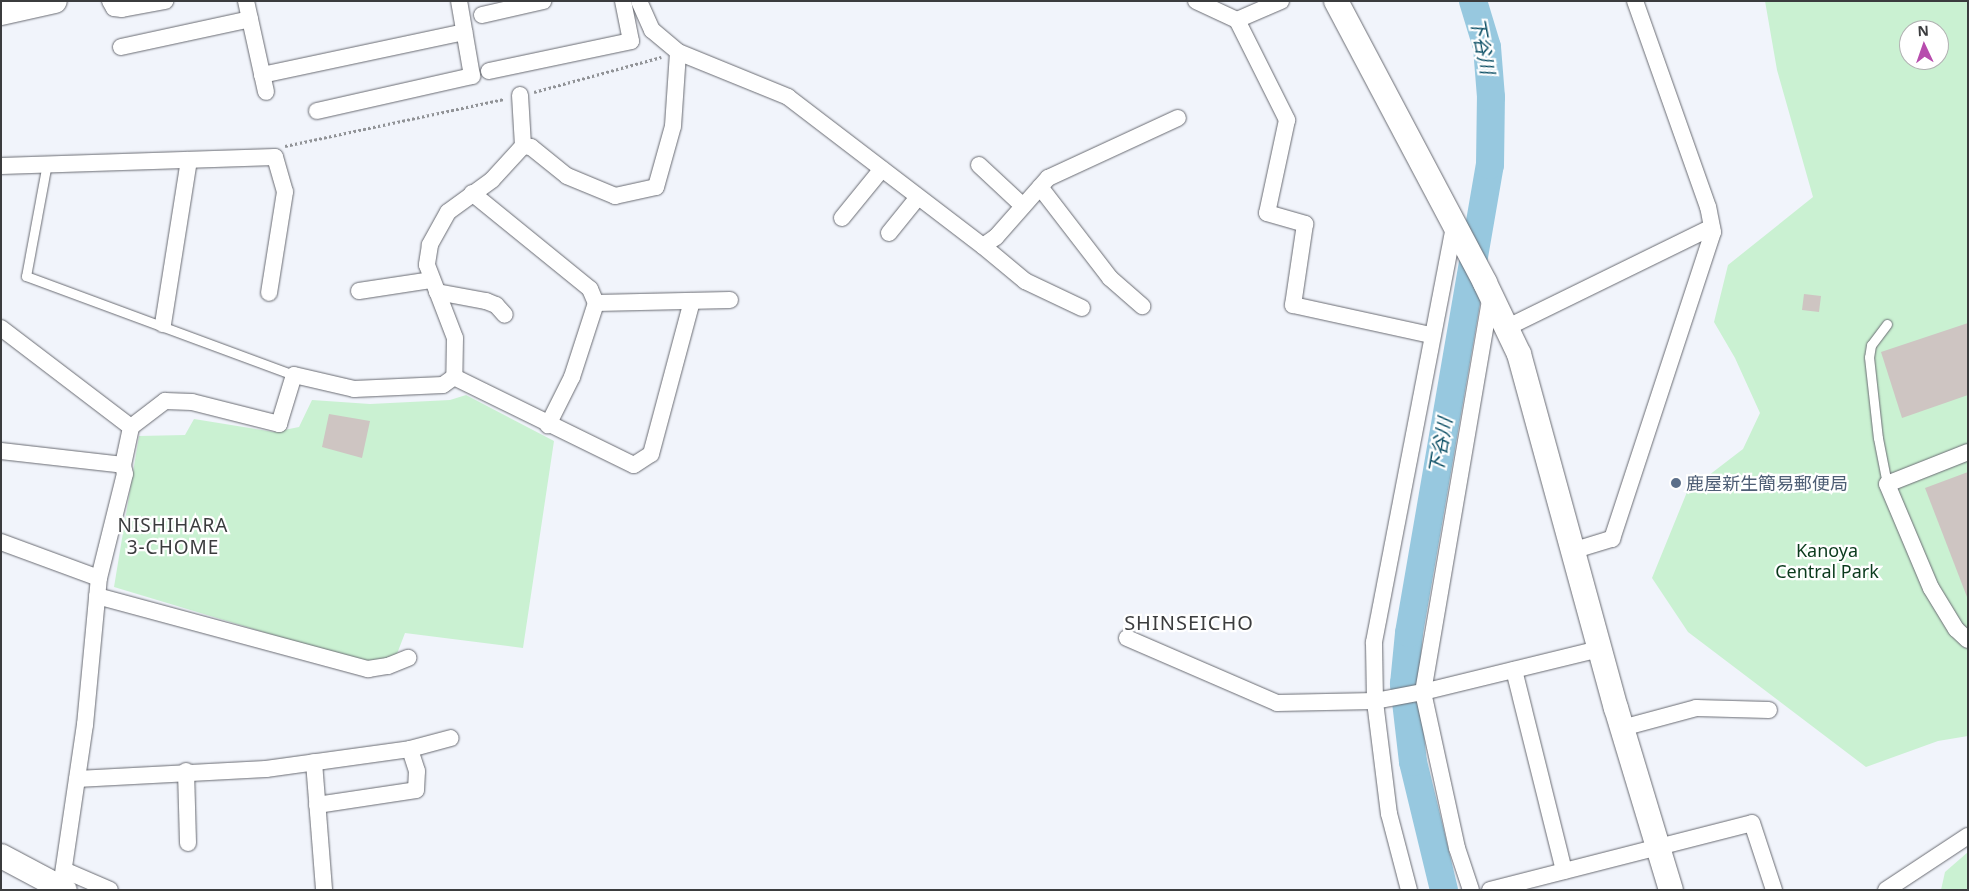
<!DOCTYPE html>
<meta charset="utf-8">
<style>
body{margin:0}
#map{position:relative;width:1969px;height:891px;overflow:hidden;background:#f1f4fb;font-family:"Noto Sans","Noto Sans JP",sans-serif}
div>[style]{position:absolute}
[style*='--x']{left:calc(var(--x)*1px);top:calc(var(--y)*1px);width:calc(var(--w)*1px);rotate:calc(var(--a)*1deg)}
.green>*{inset:0;background:#caf1d2}
.river>*{height:28px;margin:-14px;padding:0 14px;transform-origin:14px;border-radius:14px;background:#97c8df}
.building>*{inset:0;background:#cec5c2}
.path>*{height:2.5px;margin-top:-1.25px;transform-origin:0;background:repeating-linear-gradient(90deg,#919397 0 2.5px,transparent 0 5px)}
.roads{filter:drop-shadow(0 0 1px #696b72) drop-shadow(0 0 1px #696b72)}
.lane>*{height:9px;margin:-4.5px;padding:0 4.5px;transform-origin:4.5px;border-radius:4.5px;background:#fff}
.street>*{height:16px;margin:-8px;padding:0 8px;transform-origin:8px;border-radius:8px;background:#fff}
.secondary>*{height:24px;margin:-12px;padding:0 12px;transform-origin:12px;border-radius:12px;background:#fff}
.dots>*{width:14px;height:14px;translate:-50% -50%;box-sizing:border-box;border:2px solid #fff;border-radius:50%}
span{translate:-50% -50%;white-space:nowrap;text-align:center;line-height:1.15;-webkit-text-stroke:4.5px #fff;paint-order:stroke}
.service-label{font-size:18px;color:#4e5e75}
.left{translate:0 -50%;text-align:left}
.park-label{font-size:18px;color:#0a3a1c}
.water-label{font-size:19px;color:#054a61;font-style:italic}
.neighbourhood-label{font-size:19px;color:#3b3c3e;letter-spacing:1px}
.quarter-label{font-size:20px;color:#3b3c3e;letter-spacing:1px}
.frame{position:absolute;inset:0;border:2px solid #3b3c3e;pointer-events:none}
.north{position:absolute;left:1899px;top:20px;width:50px;height:50px;box-sizing:border-box;background:#fff;border:1px solid #b1b1b2;border-radius:50%;rotate:357deg;font-size:14px;font-weight:700;line-height:20px;text-align:center;color:#3b3c3e}
.north::after{content:'';display:block;margin:auto;width:18px;height:22px;background:#b74cad;clip-path:polygon(50% 0,100% 100%,50% 72%,0 100%)}
</style>
<div id="map">
<div class="green">
<div style="clip-path:polygon(evenodd,1765px 1px,1968px 1px,1968px 736px,1938px 741px,1866px 767px,1688px 632px,1652px 578px,1687px 492px,1743px 449px,1760px 413px,1735px 358px,1714px 322px,1728px 265px,1813px 197px,1777px 70px,1765px 1px,1909px 30px,1939px 30px,1939px 60px,1909px 60px,1909px 30px)"></div>
<div style="clip-path:polygon(466px 395px,554px 441px,523px 648px,405px 633px,395px 659px,373px 665px,114px 587px,139px 436px,185px 435px,194px 419px,274px 432px,299px 427px,312px 400px,370px 404px,450px 400px)"></div>
<div style="clip-path:polygon(1968px 852px,1968px 890px,1941px 890px,1945px 872px)"></div>
</div>
<div class="river">
<div style="--x:1444;--y:890;--w:132;--a:-103.6"></div>
<div style="--x:1413;--y:762;--w:79;--a:-96.6"></div>
<div style="--x:1404;--y:684;--w:51;--a:-84.4"></div>
<div style="--x:1409;--y:633;--w:475;--a:-80.2"></div>
<div style="--x:1490;--y:165;--w:68;--a:-89.2"></div>
<div style="--x:1491;--y:97;--w:50;--a:-94.6"></div>
<div style="--x:1487;--y:47;--w:48;--a:-106.9"></div>
</div>
<div class="building">
<div style="clip-path:polygon(1804px 294px,1821px 296px,1819px 312px,1802px 310px)"></div>
<div style="clip-path:polygon(1968px 323px,1968px 395px,1902px 418px,1881px 352px)"></div>
<div style="clip-path:polygon(329px 414px,370px 421px,362px 458px,322px 447px)"></div>
<div style="clip-path:polygon(1968px 472px,1968px 597px,1967px 597px,1925px 488px)"></div>
</div>
<div class="path">
<div style="--x:534;--y:92;--w:132;--a:-15.4"></div>
<div style="--x:285;--y:146;--w:224;--a:-12.1"></div>
</div>
<div class="roads">
<div class="lane">
<div style="--x:47;--y:163;--w:115;--a:100.5"></div>
<div style="--x:26;--y:276;--w:286;--a:20.3"></div>
<div style="--x:1887;--y:324;--w:26;--a:127"></div>
<div style="--x:1871;--y:345;--w:12;--a:99"></div>
<div style="--x:1869;--y:357;--w:81;--a:83.7"></div>
<div style="--x:1878;--y:438;--w:47;--a:78.9"></div>
</div>
<div class="street">
<div style="--x:110;--y:1;--w:8;--a:60"></div>
<div style="--x:114;--y:8;--w:8;--a:7"></div>
<div style="--x:122;--y:9;--w:44;--a:-10.5"></div>
<div style="--x:246;--y:1;--w:93;--a:77.6"></div>
<div style="--x:639;--y:1;--w:32;--a:66"></div>
<div style="--x:652;--y:30;--w:34;--a:40"></div>
<div style="--x:678;--y:52;--w:119;--a:22.2"></div>
<div style="--x:788;--y:97;--w:245;--a:37.4"></div>
<div style="--x:983;--y:246;--w:16;--a:-35"></div>
<div style="--x:996;--y:237;--w:79;--a:-48.6"></div>
<div style="--x:1048;--y:178;--w:143;--a:-24.8"></div>
<div style="--x:1196;--y:1;--w:45;--a:24.9"></div>
<div style="--x:1237;--y:20;--w:48;--a:-23.4"></div>
<div style="--x:482;--y:15;--w:63;--a:-12.9"></div>
<div style="--x:1237;--y:20;--w:112;--a:63.4"></div>
<div style="--x:1287;--y:120;--w:95;--a:102.1"></div>
<div style="--x:1267;--y:213;--w:40;--a:16"></div>
<div style="--x:1305;--y:224;--w:82;--a:98.4"></div>
<div style="--x:1293;--y:305;--w:141;--a:12.3"></div>
<div style="--x:121;--y:47;--w:132;--a:-12.2"></div>
<div style="--x:489;--y:71;--w:145;--a:-11.9"></div>
<div style="--x:631;--y:41;--w:41;--a:-101.3"></div>
<div style="--x:262;--y:75;--w:207;--a:-12"></div>
<div style="--x:520;--y:95;--w:51;--a:86.6"></div>
<div style="--x:523;--y:146;--w:46;--a:132.4"></div>
<div style="--x:492;--y:180;--w:54;--a:144"></div>
<div style="--x:448;--y:212;--w:38;--a:119"></div>
<div style="--x:430;--y:245;--w:20;--a:99"></div>
<div style="--x:427;--y:265;--w:78;--a:69"></div>
<div style="--x:455;--y:338;--w:39;--a:91"></div>
<div style="--x:454;--y:377;--w:200;--a:26.1"></div>
<div style="--x:634;--y:465;--w:20;--a:-33"></div>
<div style="--x:651;--y:454;--w:158;--a:-75"></div>
<div style="--x:317;--y:111;--w:159;--a:-12.7"></div>
<div style="--x:472;--y:76;--w:76;--a:-99.8"></div>
<div style="--x:523;--y:146;--w:8;--a:7"></div>
<div style="--x:531;--y:147;--w:46;--a:38.9"></div>
<div style="--x:567;--y:176;--w:52;--a:22.6"></div>
<div style="--x:615;--y:196;--w:42;--a:-12.4"></div>
<div style="--x:656;--y:187;--w:63;--a:-74.4"></div>
<div style="--x:673;--y:126;--w:74;--a:-86.1"></div>
<div style="--x:979;--y:165;--w:60;--a:43"></div>
<div style="--x:1;--y:166;--w:274;--a:-1.9"></div>
<div style="--x:275;--y:157;--w:36;--a:74"></div>
<div style="--x:285;--y:192;--w:102;--a:99"></div>
<div style="--x:1040;--y:187;--w:115;--a:52.4"></div>
<div style="--x:1110;--y:278;--w:43;--a:41.2"></div>
<div style="--x:472;--y:193;--w:152;--a:39.1"></div>
<div style="--x:590;--y:289;--w:15;--a:67"></div>
<div style="--x:596;--y:303;--w:78;--a:108"></div>
<div style="--x:572;--y:377;--w:54;--a:116.6"></div>
<div style="--x:842;--y:218;--w:63;--a:-50.8"></div>
<div style="--x:889;--y:233;--w:46;--a:-51.1"></div>
<div style="--x:983;--y:246;--w:55;--a:39.8"></div>
<div style="--x:1025;--y:281;--w:63;--a:25.3"></div>
<div style="--x:359;--y:291;--w:74;--a:-8.6"></div>
<div style="--x:437;--y:292;--w:50;--a:10.4"></div>
<div style="--x:486;--y:301;--w:11;--a:22"></div>
<div style="--x:496;--y:305;--w:13;--a:48"></div>
<div style="--x:596;--y:303;--w:134;--a:-1.3"></div>
<div style="--x:163;--y:324;--w:166;--a:-81"></div>
<div style="--x:1;--y:328;--w:163;--a:37.3"></div>
<div style="--x:1506;--y:328;--w:229;--a:-26.1"></div>
<div style="--x:1;--y:451;--w:123;--a:6.5"></div>
<div style="--x:1968;--y:452;--w:87;--a:158.4"></div>
<div style="--x:1887;--y:484;--w:113;--a:67.1"></div>
<div style="--x:1931;--y:588;--w:48;--a:58.6"></div>
<div style="--x:1956;--y:629;--w:16;--a:43"></div>
<div style="--x:1;--y:542;--w:104;--a:20.2"></div>
<div style="--x:1575;--y:550;--w:39;--a:-17"></div>
<div style="--x:1612;--y:539;--w:323;--a:-71.8"></div>
<div style="--x:1713;--y:232;--w:25;--a:-101"></div>
<div style="--x:1708;--y:207;--w:219;--a:-109.5"></div>
<div style="--x:97;--y:596;--w:281;--a:15.1"></div>
<div style="--x:368;--y:669;--w:20;--a:-9"></div>
<div style="--x:388;--y:666;--w:22;--a:-22"></div>
<div style="--x:1127;--y:638;--w:163;--a:23.4"></div>
<div style="--x:1277;--y:703;--w:98;--a:-1.2"></div>
<div style="--x:1375;--y:701;--w:49;--a:-10.6"></div>
<div style="--x:1423;--y:692;--w:182;--a:-13.7"></div>
<div style="--x:1514;--y:670;--w:207;--a:76"></div>
<div style="--x:1622;--y:728;--w:77;--a:-15.1"></div>
<div style="--x:1696;--y:708;--w:73;--a:1.6"></div>
<div style="--x:314;--y:762;--w:128;--a:85.5"></div>
<div style="--x:186;--y:771;--w:72;--a:88.4"></div>
<div style="--x:77;--y:779;--w:189;--a:-3"></div>
<div style="--x:266;--y:769;--w:145;--a:-7.9"></div>
<div style="--x:410;--y:749;--w:42;--a:-15"></div>
<div style="--x:317;--y:805;--w:100;--a:-8.6"></div>
<div style="--x:416;--y:790;--w:19;--a:-87"></div>
<div style="--x:417;--y:771;--w:23;--a:-108"></div>
<div style="--x:64;--y:870;--w:50;--a:23.5"></div>
<div style="--x:61;--y:887;--w:164;--a:-81.6"></div>
<div style="--x:85;--y:725;--w:148;--a:-84.6"></div>
<div style="--x:99;--y:578;--w:107;--a:-76"></div>
<div style="--x:125;--y:474;--w:9;--a:-103"></div>
<div style="--x:123;--y:465;--w:39;--a:-78"></div>
<div style="--x:131;--y:427;--w:43;--a:-37.4"></div>
<div style="--x:165;--y:401;--w:27;--a:2"></div>
<div style="--x:192;--y:402;--w:90;--a:14.2"></div>
<div style="--x:279;--y:424;--w:51;--a:-73"></div>
<div style="--x:294;--y:375;--w:62;--a:13.1"></div>
<div style="--x:354;--y:389;--w:89;--a:-2.6"></div>
<div style="--x:443;--y:385;--w:14;--a:-36"></div>
<div style="--x:1409;--y:890;--w:79;--a:-104.7"></div>
<div style="--x:1389;--y:814;--w:114;--a:-97.1"></div>
<div style="--x:1375;--y:701;--w:59;--a:-91"></div>
<div style="--x:1374;--y:642;--w:424;--a:-79.1"></div>
<div style="--x:1471;--y:890;--w:44;--a:-108.4"></div>
<div style="--x:1457;--y:848;--w:160;--a:-102.3"></div>
<div style="--x:1423;--y:692;--w:403;--a:-80.3"></div>
<div style="--x:1490;--y:890;--w:270;--a:-14.3"></div>
<div style="--x:1752;--y:823;--w:71;--a:71.8"></div>
<div style="--x:1886;--y:890;--w:98;--a:-33.4"></div>
</div>
<div class="secondary">
<div style="--x:1336;--y:1;--w:319;--a:62.1"></div>
<div style="--x:1485;--y:283;--w:79;--a:64.4"></div>
<div style="--x:1519;--y:354;--w:367;--a:74.7"></div>
<div style="--x:1616;--y:708;--w:190;--a:73.2"></div>
<div style="--x:1;--y:13;--w:55;--a:-12.5"></div>
<div style="--x:1;--y:856;--w:72;--a:28"></div>
</div>
</div>
<div class="dots">
<div style="left:1676px;top:483px;background:#5c6f8a"></div>
</div>
<div class="service-label">
<span class="left" style="left:1686px;top:483px">鹿屋新生簡易郵便局</span>
</div>
<div class="park-label">
<span style="left:1827px;top:561px">Kanoya<br>Central Park</span>
</div>
<div class="water-label">
<span style="left:1482px;top:46px;rotate:79deg">下谷川</span>
<span style="left:1441px;top:446px;rotate:-80deg">下谷川</span>
</div>
<div class="neighbourhood-label">
<span style="left:173px;top:537px">NISHIHARA<br>3-CHOME</span>
</div>
<div class="quarter-label">
<span style="left:1189px;top:622px">SHINSEICHO</span>
</div>
<div class="frame"></div>
<div class="north">N</div>
</div>
